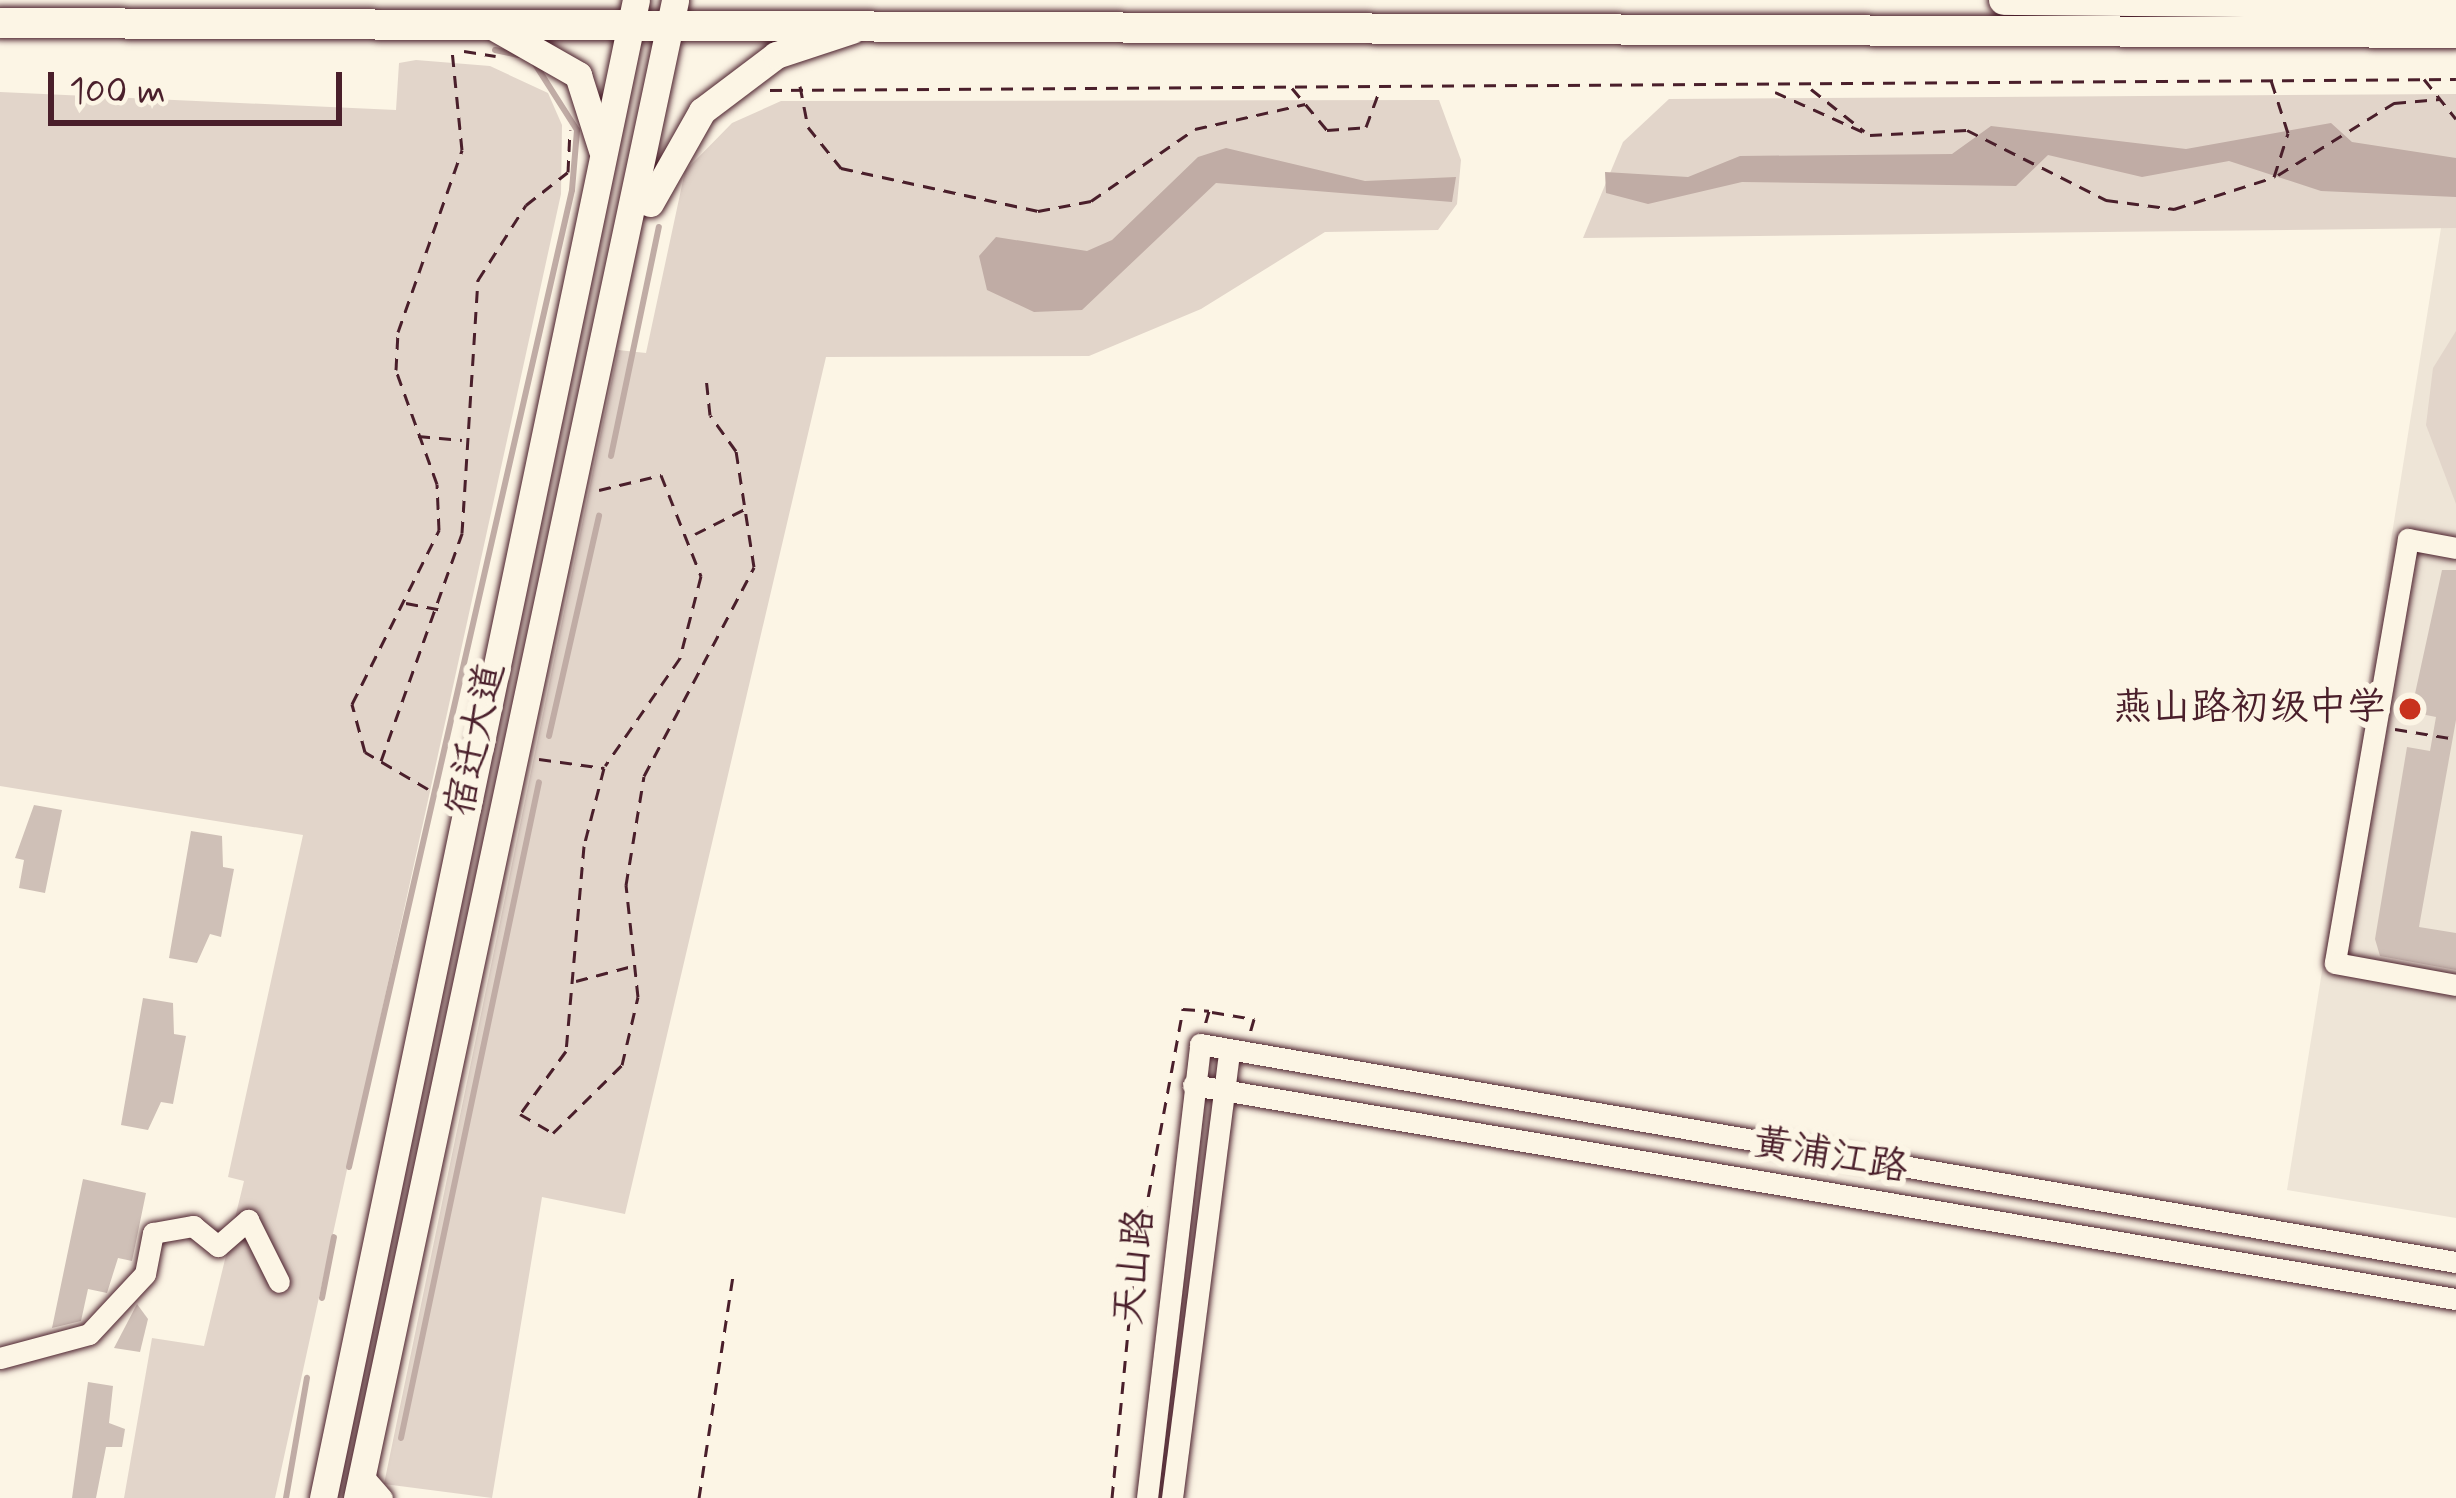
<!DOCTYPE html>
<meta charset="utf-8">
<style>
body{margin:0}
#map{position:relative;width:2456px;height:1498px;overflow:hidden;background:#fcf5e5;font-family:Mynerve,"LXGW WenKai TC",sans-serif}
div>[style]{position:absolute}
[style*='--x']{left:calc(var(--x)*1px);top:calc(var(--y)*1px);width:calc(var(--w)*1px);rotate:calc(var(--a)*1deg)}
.built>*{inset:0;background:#eee5d7}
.green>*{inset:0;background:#e2d5ca}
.water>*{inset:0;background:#c0aca5}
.stream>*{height:6px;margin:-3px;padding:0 3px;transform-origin:3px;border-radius:3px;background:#c0aca5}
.building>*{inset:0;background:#cfc0b7}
.path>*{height:3px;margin-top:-1.5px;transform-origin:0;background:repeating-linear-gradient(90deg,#4a1f2b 0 12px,transparent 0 21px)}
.roads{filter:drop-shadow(0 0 3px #4a1f2b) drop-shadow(0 0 3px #4a1f2b)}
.minor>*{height:21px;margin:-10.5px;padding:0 10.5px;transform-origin:10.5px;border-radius:10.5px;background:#fcf5e5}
.major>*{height:27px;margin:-13.5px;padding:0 13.5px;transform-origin:13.5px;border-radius:13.5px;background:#fcf5e5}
.highway>*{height:30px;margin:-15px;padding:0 15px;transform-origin:15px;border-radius:15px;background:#fcf5e5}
.dots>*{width:33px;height:33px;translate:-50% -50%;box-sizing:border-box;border:6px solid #fcf5e5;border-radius:50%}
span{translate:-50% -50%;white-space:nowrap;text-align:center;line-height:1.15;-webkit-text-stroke:12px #fcf5e5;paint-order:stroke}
.poi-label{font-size:39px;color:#4a1f2b}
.right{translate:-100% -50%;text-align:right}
.street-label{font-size:39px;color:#4a1f2b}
.scale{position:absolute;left:48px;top:72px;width:294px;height:54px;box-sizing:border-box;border:6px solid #4a1f2b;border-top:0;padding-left:15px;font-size:36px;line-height:42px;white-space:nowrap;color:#4a1f2b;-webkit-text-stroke:9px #fcf5e5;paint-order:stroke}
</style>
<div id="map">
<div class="built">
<div style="clip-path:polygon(2441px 228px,2456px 228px,2456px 1218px,2287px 1190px)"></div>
</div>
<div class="green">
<div style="clip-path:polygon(416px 60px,490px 66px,548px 93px,562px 125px,561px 194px,275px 1498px,124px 1498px,152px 1338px,204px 1346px,244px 1181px,228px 1177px,303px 835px,0 786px,0 92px,396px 110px,399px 63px)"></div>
<div style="clip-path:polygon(2456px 94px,2456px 228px,1583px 238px,1623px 142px,1669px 99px)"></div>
<div style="clip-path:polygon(1439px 100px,1461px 160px,1457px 204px,1438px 230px,1325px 232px,1201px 309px,1089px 356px,826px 357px,625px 1214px,542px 1197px,492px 1498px,384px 1484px,618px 350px,646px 353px,685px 171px,732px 123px,781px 101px)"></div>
<div style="clip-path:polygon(2456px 331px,2456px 504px,2426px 425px,2433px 368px)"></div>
</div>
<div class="water">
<div style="clip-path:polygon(2331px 123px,2352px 142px,2456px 158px,2456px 197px,2321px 191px,2229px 161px,2142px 177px,2048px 155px,2016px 186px,1742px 182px,1648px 204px,1606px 193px,1605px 172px,1688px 177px,1740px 156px,1952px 154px,1991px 126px,2186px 149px)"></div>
<div style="clip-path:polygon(1226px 148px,1365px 181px,1456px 177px,1452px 202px,1216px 183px,1082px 310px,1034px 312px,987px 290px,979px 256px,996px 237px,1087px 251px,1112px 240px,1198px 157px)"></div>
</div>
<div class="stream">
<div style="--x:495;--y:50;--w:24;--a:12"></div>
<div style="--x:611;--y:456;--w:234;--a:-78.2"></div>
<div style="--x:549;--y:736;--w:226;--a:-77.2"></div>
<div style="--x:349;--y:1167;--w:1002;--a:-77.14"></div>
<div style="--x:572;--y:190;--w:60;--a:-85.2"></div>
<div style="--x:577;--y:130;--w:78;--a:-122.5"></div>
<div style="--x:322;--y:1298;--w:62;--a:-78.9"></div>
<div style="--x:401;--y:1438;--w:670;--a:-78.12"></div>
<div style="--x:286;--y:1498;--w:122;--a:-80.1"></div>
</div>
<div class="building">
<div style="clip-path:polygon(2442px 570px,2456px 570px,2456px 720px,2419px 927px,2456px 933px,2456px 970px,2380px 956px,2375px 939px,2407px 747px,2430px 751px,2436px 717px,2411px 712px)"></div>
<div style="clip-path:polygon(34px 805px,62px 810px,45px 893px,19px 888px,24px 860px,15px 858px)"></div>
<div style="clip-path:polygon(191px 831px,222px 836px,223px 867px,234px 869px,221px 937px,210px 934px,197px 963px,169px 958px)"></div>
<div style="clip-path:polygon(143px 998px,173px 1003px,174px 1034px,186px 1036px,173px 1104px,161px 1102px,148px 1130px,121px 1125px)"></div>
<div style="clip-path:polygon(83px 1179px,146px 1193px,132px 1261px,118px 1258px,107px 1293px,88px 1289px,81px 1321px,52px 1328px)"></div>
<div style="clip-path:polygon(137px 1304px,148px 1319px,140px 1352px,114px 1348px)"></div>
<div style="clip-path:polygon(88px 1382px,113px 1386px,109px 1423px,125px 1429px,122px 1447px,106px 1447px,96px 1498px,72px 1498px)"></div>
</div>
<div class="path">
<div style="--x:464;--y:51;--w:32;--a:9"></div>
<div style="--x:2424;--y:79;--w:51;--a:51.3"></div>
<div style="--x:800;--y:86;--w:42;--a:79"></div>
<div style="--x:808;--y:127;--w:53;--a:51.2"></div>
<div style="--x:841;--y:168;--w:202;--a:12.3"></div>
<div style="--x:1038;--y:211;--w:54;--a:-10.7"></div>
<div style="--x:1091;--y:201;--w:126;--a:-34.7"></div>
<div style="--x:1195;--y:129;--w:113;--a:-12.8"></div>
<div style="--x:1292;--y:88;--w:55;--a:50.2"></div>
<div style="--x:1327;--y:130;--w:39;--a:-4"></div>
<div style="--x:1366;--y:127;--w:40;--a:-69.8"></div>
<div style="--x:1811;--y:89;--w:68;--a:38.4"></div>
<div style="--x:770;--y:90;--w:1686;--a:-0.37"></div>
<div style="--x:1775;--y:92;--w:104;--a:24.4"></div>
<div style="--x:1870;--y:135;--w:97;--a:-3"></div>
<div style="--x:1967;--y:130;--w:156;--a:26.7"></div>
<div style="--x:2106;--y:200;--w:69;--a:7.5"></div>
<div style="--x:2174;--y:209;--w:105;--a:-17.7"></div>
<div style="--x:2274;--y:177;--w:46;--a:-72.3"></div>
<div style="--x:2288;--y:133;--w:56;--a:-107.8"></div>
<div style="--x:2278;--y:175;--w:137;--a:-31.8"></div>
<div style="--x:2394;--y:103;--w:46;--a:-5"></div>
<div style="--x:418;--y:436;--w:44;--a:5.2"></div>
<div style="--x:599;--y:490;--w:64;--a:-13.6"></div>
<div style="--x:661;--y:475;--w:109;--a:68.4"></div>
<div style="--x:701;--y:576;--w:85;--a:104.4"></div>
<div style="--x:680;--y:658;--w:131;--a:124.8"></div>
<div style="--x:695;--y:534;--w:56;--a:-26.6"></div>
<div style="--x:406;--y:603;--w:33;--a:11"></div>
<div style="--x:2395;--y:729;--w:62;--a:9.3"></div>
<div style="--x:539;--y:759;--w:66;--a:7.9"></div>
<div style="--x:604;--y:768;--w:81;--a:104.4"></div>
<div style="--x:584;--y:846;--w:206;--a:95"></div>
<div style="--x:566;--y:1051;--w:78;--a:126.1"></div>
<div style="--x:520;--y:1114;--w:38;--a:30"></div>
<div style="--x:553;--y:1133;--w:97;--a:-44.6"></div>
<div style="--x:622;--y:1065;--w:70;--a:-76.8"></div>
<div style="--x:638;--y:997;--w:113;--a:-96.1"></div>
<div style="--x:626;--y:885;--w:110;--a:-80.6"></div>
<div style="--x:644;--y:776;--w:236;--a:-62.2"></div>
<div style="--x:754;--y:567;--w:117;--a:-98.8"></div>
<div style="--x:736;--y:451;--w:44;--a:-125.8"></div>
<div style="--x:710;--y:415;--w:36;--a:-96"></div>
<div style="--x:381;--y:761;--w:242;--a:-70.4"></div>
<div style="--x:462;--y:533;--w:254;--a:-86.4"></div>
<div style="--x:478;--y:280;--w:89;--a:-57.4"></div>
<div style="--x:526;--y:205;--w:53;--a:-38.2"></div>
<div style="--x:568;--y:172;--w:42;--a:-87.3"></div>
<div style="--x:428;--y:789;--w:73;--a:-149.6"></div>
<div style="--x:365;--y:752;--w:50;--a:-105.2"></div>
<div style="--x:352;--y:704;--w:195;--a:-63.4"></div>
<div style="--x:439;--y:530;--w:46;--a:-92.5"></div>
<div style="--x:437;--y:484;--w:121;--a:-109.8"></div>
<div style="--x:396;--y:370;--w:38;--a:-87"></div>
<div style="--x:398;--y:332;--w:193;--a:-70.6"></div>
<div style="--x:462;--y:150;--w:100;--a:-95.7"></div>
<div style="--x:576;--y:981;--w:62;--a:-14.9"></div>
<div style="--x:1212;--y:1012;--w:43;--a:9.5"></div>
<div style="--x:1254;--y:1019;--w:15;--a:106"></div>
<div style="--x:699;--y:1498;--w:225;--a:-81.3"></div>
<div style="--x:1112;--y:1498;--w:220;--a:-84.5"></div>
<div style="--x:1133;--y:1279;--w:275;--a:-79.5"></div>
<div style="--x:1183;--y:1009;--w:26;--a:4"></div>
<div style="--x:1209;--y:1011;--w:15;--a:106"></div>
</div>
<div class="roads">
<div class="minor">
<div style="--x:2456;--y:548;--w:49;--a:-169.4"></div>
<div style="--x:2408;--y:539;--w:430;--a:99.8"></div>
<div style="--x:2335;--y:963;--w:123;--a:10.3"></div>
<div style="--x:1193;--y:1085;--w:1281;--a:9.62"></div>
<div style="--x:0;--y:1358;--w:92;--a:-15.1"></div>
<div style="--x:89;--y:1334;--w:82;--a:-47"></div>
<div style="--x:145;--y:1274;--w:42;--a:-79"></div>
<div style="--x:153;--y:1233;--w:41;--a:-9.9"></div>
<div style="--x:193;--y:1226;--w:32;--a:39"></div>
<div style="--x:218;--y:1246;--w:40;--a:-41"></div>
<div style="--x:248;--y:1220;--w:69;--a:63.4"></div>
<div style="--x:361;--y:1474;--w:32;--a:49"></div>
<div style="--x:1147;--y:1498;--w:457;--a:-83.3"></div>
<div style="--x:1200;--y:1044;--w:1275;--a:9.85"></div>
<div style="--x:1172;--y:1498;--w:452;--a:-82.7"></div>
</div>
<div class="major">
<div style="--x:494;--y:27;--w:97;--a:29.7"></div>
<div style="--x:578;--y:75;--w:79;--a:72.3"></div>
<div style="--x:650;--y:203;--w:106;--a:-60.5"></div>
<div style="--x:702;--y:111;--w:93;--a:-37.1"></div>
<div style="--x:776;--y:55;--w:80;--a:-18.2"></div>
<div style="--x:323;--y:1498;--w:1530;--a:-78.2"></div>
<div style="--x:357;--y:1498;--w:1531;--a:-78.01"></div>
</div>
<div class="highway">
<div style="--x:2004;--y:0;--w:452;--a:0.5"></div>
<div style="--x:0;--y:23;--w:2456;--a:0.23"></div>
</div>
</div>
<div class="dots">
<div style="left:2410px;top:709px;background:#c8321e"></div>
</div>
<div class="poi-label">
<span class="right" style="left:2386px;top:709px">燕山路初级中学</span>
</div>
<div class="street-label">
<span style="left:477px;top:740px;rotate:-78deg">宿迁大道</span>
<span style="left:1830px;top:1157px;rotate:10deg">黄浦江路</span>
<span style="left:1136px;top:1267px;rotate:-84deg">天山路</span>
</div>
<div class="scale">100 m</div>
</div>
